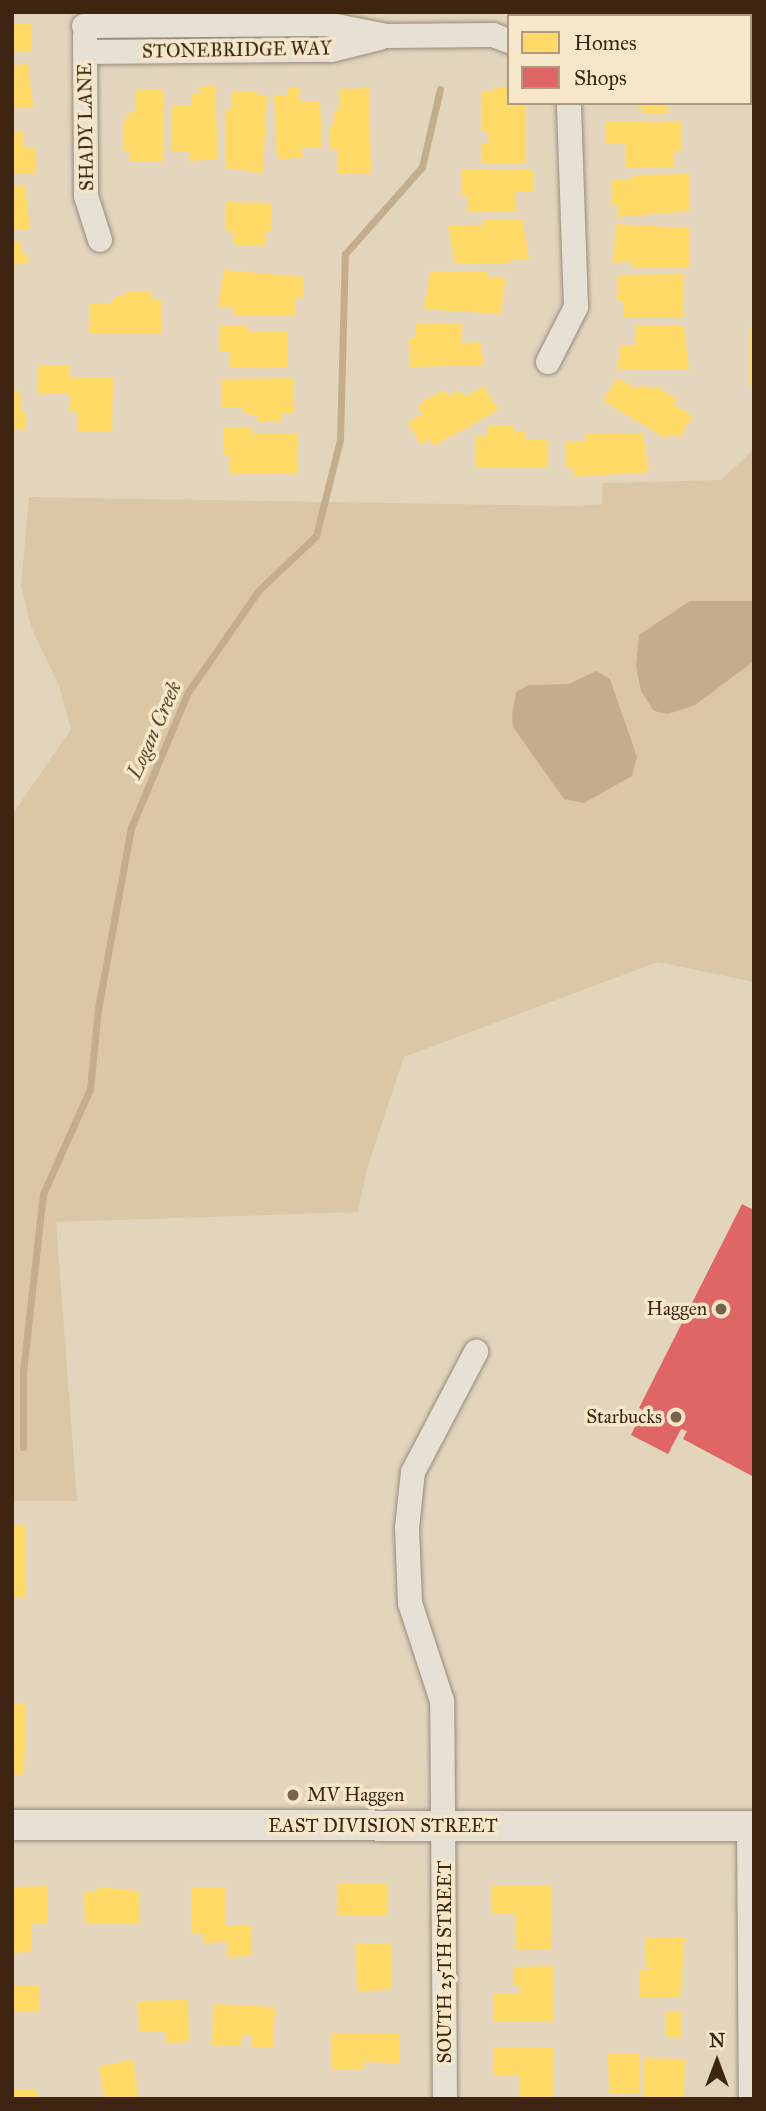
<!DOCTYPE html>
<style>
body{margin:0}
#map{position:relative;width:766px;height:2111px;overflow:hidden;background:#e3d5bc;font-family:"IM FELL Great Primer",serif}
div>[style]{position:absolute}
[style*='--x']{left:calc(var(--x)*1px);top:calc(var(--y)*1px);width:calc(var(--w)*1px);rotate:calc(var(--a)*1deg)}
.green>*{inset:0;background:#dbc7a5}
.water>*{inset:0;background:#c3ad8c}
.homes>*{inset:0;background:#ffd966}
.shops>*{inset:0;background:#e06666}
.stream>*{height:7px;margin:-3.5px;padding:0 3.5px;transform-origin:3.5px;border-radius:3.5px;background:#c3ad8c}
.roads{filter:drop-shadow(0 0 2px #988c7c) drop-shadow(0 0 2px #988c7c)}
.minor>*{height:24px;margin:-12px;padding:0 12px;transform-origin:12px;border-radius:12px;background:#e7e0d4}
.tertiary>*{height:30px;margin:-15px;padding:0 15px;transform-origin:15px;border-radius:15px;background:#e7e0d4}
.dots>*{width:19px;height:19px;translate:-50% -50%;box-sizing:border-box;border:4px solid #f7e7c9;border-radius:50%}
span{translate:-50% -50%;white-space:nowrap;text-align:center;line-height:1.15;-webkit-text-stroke:7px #f7e7c9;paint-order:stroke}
.street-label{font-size:19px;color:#3d2511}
.poi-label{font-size:19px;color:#3d2511}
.right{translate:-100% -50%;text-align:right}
.left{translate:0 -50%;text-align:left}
.water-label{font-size:21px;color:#614930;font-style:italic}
.frame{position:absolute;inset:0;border:14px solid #3d2511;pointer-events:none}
.legend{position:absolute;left:507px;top:14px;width:245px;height:91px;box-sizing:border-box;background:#f7e7c9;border:2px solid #ad997f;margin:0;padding:9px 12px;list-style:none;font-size:21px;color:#3d2511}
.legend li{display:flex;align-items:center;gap:14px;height:35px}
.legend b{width:35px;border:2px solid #ad997f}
.north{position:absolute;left:682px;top:2027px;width:70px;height:70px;-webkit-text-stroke:5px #f7e7c9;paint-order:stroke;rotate:0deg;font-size:19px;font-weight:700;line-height:28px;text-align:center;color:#3d2511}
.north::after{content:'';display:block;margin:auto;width:24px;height:32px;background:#3d2511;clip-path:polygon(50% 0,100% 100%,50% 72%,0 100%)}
</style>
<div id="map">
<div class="green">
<div style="clip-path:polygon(754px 449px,754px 982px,658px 962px,404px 1057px,366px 1172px,358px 1212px,56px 1222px,77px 1501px,12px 1501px,12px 815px,71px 729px,59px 686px,31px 627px,21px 585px,29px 497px,576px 506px,602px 504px,603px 483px,721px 480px)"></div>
</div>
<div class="water">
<div style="clip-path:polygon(690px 601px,754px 601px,754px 661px,695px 705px,668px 714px,654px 711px,641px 691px,636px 666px,639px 635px)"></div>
<div style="clip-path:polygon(596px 671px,610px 679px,637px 757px,632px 776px,584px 803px,564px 799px,513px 727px,512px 715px,516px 692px,529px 685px,569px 684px)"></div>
</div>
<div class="homes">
<div style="clip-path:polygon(12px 24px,32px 24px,32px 52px,12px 52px)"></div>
<div style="clip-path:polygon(754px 30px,754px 70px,750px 70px,750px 31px)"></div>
<div style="clip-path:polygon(28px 64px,33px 107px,12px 107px,12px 65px)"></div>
<div style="clip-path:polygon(215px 86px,218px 159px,189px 161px,189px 152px,172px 152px,171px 106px,192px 106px,192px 93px,199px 93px,198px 87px)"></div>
<div style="clip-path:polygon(493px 87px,509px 87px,509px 103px,526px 106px,526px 163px,482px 164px,482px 144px,489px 144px,488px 132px,482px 132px,482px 92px,493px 92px)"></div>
<div style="clip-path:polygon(287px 88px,300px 88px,300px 102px,320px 102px,322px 147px,302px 148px,303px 158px,277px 159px,274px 96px,287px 95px)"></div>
<div style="clip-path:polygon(369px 88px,371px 173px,338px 174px,337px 149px,329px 149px,329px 125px,333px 125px,335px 110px,340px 110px,340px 89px)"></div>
<div style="clip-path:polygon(136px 89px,164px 89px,164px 162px,130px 162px,130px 151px,123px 151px,123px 127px,126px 116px,136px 110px)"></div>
<div style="clip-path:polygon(231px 91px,258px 91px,258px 96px,267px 96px,263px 173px,225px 168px,225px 110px,231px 110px)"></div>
<div style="clip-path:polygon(627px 103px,690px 103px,690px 106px,667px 106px,667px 113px,643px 114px,643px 109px)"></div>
<div style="clip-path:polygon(606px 122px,682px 122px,682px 151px,674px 151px,674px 167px,626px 167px,626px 144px,606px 144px)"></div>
<div style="clip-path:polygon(12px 131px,24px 131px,24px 147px,36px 147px,36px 173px,12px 173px)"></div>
<div style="clip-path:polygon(461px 170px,534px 170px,534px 192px,516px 192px,516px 211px,468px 211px,468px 196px,461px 196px)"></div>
<div style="clip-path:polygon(689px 174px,690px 211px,617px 217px,617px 205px,612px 206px,611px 180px,632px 180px,631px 175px)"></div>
<div style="clip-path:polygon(12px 185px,25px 185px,30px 230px,12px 230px)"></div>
<div style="clip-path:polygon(225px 202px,272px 203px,272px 231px,265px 231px,265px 246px,234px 246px,234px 231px,225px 231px)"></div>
<div style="clip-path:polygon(484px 220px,523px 220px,529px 259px,509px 259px,509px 264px,455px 264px,448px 225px,484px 225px)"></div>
<div style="clip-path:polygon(616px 224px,689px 228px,689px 267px,631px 267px,631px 262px,613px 263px)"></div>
<div style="clip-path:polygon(12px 241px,22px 241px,22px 254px,28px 254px,28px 264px,15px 264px,15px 271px)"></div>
<div style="clip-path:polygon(224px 270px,304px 277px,304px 297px,296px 297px,296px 315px,233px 315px,233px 308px,218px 308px)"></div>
<div style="clip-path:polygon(430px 271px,487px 272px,487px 278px,506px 278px,501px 314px,424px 309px)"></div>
<div style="clip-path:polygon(683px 274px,683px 317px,624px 317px,624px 301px,618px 301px,618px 275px)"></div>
<div style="clip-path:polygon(126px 291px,151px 291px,151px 299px,161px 299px,162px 333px,90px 333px,89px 304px,110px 304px,117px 296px,126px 296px)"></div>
<div style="clip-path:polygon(462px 323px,462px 343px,480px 342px,484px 365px,409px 367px,409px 338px,416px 338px,416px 324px)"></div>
<div style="clip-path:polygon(684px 325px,689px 369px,617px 370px,620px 345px,636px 345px,636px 326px)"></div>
<div style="clip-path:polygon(219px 326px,247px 326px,247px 332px,288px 332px,288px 367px,229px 368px,229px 352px,219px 352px)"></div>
<div style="clip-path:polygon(749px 327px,754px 327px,754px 386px,749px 386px)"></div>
<div style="clip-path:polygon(38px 366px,69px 366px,69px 378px,113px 378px,112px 431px,78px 431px,78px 411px,69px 411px,69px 394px,38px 394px)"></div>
<div style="clip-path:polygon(294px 378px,294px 413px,282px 413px,282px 421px,257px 421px,257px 416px,243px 413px,242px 408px,222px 408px,221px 379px)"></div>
<div style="clip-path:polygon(617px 378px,635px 388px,645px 385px,653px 390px,656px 386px,677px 399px,673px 404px,693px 416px,679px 438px,671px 433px,667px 439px,603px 401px)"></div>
<div style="clip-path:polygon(484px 386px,498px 410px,434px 446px,430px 439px,421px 445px,408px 422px,422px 414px,418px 407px,424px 400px,444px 390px,448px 396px,457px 391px,467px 396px)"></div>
<div style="clip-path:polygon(12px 391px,20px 391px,21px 412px,25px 412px,25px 429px,15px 429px,15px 434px)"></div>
<div style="clip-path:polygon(488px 426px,513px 426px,513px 432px,525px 432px,525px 440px,547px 440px,547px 468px,475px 468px,475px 435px,488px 435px)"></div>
<div style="clip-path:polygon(223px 428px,252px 428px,252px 434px,297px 434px,297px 474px,229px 474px,230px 456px,223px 456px)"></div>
<div style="clip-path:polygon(586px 434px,643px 434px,649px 472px,573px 477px,573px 468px,566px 468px,565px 441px,586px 441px)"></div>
<div style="clip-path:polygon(12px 1526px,26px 1526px,26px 1597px,12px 1597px)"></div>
<div style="clip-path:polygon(12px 1703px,26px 1704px,24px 1775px,12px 1774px)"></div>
<div style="clip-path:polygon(337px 1883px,387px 1883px,387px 1915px,337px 1915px)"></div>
<div style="clip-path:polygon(491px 1885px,551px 1886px,551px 1950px,515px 1949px,516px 1914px,491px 1914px)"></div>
<div style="clip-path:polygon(47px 1886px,48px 1923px,31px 1924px,31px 1952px,12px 1953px,12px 1887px)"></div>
<div style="clip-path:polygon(98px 1887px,140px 1891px,140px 1923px,85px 1923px,84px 1891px,98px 1891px)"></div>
<div style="clip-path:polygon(191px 1887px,225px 1887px,226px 1926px,252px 1926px,252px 1956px,227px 1957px,227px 1942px,204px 1943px,203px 1934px,192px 1934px)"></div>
<div style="clip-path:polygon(646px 1937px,685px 1937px,680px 1997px,639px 1998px,639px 1970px,653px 1970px,646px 1966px)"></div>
<div style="clip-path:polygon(391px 1943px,392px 1990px,357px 1991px,356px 1944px)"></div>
<div style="clip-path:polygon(553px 1966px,553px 2022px,494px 2022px,494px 1994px,519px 1994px,519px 1986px,514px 1986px,514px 1967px)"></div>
<div style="clip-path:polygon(12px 1985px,40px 1986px,40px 2012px,12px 2012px)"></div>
<div style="clip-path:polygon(188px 2000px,189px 2042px,166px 2043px,165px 2031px,139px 2032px,138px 2001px)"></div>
<div style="clip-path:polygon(213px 2004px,275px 2007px,273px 2048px,251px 2047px,251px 2035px,241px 2035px,241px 2046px,212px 2045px)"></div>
<div style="clip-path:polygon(665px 2012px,682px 2012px,682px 2037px,665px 2037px)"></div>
<div style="clip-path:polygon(331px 2033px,400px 2033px,399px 2063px,364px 2062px,364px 2070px,331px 2070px)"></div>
<div style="clip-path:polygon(494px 2047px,554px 2047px,553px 2099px,519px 2098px,519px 2075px,494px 2075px)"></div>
<div style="clip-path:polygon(639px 2053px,639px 2094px,609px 2094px,608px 2054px)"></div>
<div style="clip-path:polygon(644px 2058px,685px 2059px,684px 2099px,643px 2099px)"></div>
<div style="clip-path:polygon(133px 2060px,139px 2099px,104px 2099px,99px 2066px)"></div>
<div style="clip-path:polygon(12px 2089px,37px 2089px,37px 2099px,12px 2099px)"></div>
</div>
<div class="shops">
<div style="clip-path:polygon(742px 1204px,754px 1210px,754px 1477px,683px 1439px,687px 1431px,681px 1429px,668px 1454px,631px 1435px,643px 1410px,639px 1408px)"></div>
</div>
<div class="stream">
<div style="--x:23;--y:1447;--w:75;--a:-90"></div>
<div style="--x:23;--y:1372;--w:179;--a:-83.6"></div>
<div style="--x:43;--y:1194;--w:115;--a:-65.9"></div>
<div style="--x:90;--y:1089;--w:80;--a:-84.3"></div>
<div style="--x:98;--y:1009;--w:184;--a:-79.7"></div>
<div style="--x:131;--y:828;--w:147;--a:-67.3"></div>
<div style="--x:188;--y:692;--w:124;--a:-55.2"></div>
<div style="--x:259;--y:590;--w:79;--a:-43.5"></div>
<div style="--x:316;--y:536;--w:99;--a:-76"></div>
<div style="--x:340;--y:440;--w:186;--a:-88.5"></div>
<div style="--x:345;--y:254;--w:116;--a:-48.5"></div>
<div style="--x:422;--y:167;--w:80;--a:-77"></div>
</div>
<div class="roads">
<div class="minor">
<div style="--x:84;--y:26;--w:242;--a:-0.5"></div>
<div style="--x:326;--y:24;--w:62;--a:11.1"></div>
<div style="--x:387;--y:36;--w:106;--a:-0.5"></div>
<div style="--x:493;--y:35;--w:17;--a:21"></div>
<div style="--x:85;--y:36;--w:160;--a:89.6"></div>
<div style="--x:86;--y:196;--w:46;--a:72.3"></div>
<div style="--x:85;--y:52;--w:246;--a:-0.5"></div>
<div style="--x:331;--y:50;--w:50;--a:-13.8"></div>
<div style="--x:548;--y:362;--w:62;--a:-63"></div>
<div style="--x:576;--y:307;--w:204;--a:-92"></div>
<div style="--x:749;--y:1826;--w:273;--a:89.6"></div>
<div style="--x:445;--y:2099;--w:398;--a:-90.4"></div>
<div style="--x:442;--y:1701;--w:103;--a:-108.1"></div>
<div style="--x:410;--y:1603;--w:75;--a:-92.3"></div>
<div style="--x:407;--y:1528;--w:56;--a:-83.9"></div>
<div style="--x:413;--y:1472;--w:136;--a:-62.3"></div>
</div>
<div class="tertiary">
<div style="--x:12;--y:1825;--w:742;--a:0.08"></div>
</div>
</div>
<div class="dots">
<div style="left:721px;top:1309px;background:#77634d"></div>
<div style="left:676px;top:1417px;background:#77634d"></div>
<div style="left:293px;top:1795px;background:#77634d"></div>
</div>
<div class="street-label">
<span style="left:237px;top:50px;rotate:-1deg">STONEBRIDGE WAY</span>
<span style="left:86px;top:127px;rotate:-91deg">SHADY LANE</span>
<span style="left:383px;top:1826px">EAST DIVISION STREET</span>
<span style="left:445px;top:1962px;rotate:-90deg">SOUTH 25TH STREET</span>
</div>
<div class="poi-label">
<span class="right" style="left:707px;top:1309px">Haggen</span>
<span class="right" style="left:662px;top:1417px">Starbucks</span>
<span class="left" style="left:307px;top:1795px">MV Haggen</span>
</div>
<div class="water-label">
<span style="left:154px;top:730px;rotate:-66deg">Logan Creek</span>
</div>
<div class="frame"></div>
<ul class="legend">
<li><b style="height:19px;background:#ffd966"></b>Homes</li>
<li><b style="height:19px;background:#e06666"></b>Shops</li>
</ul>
<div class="north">N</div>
</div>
